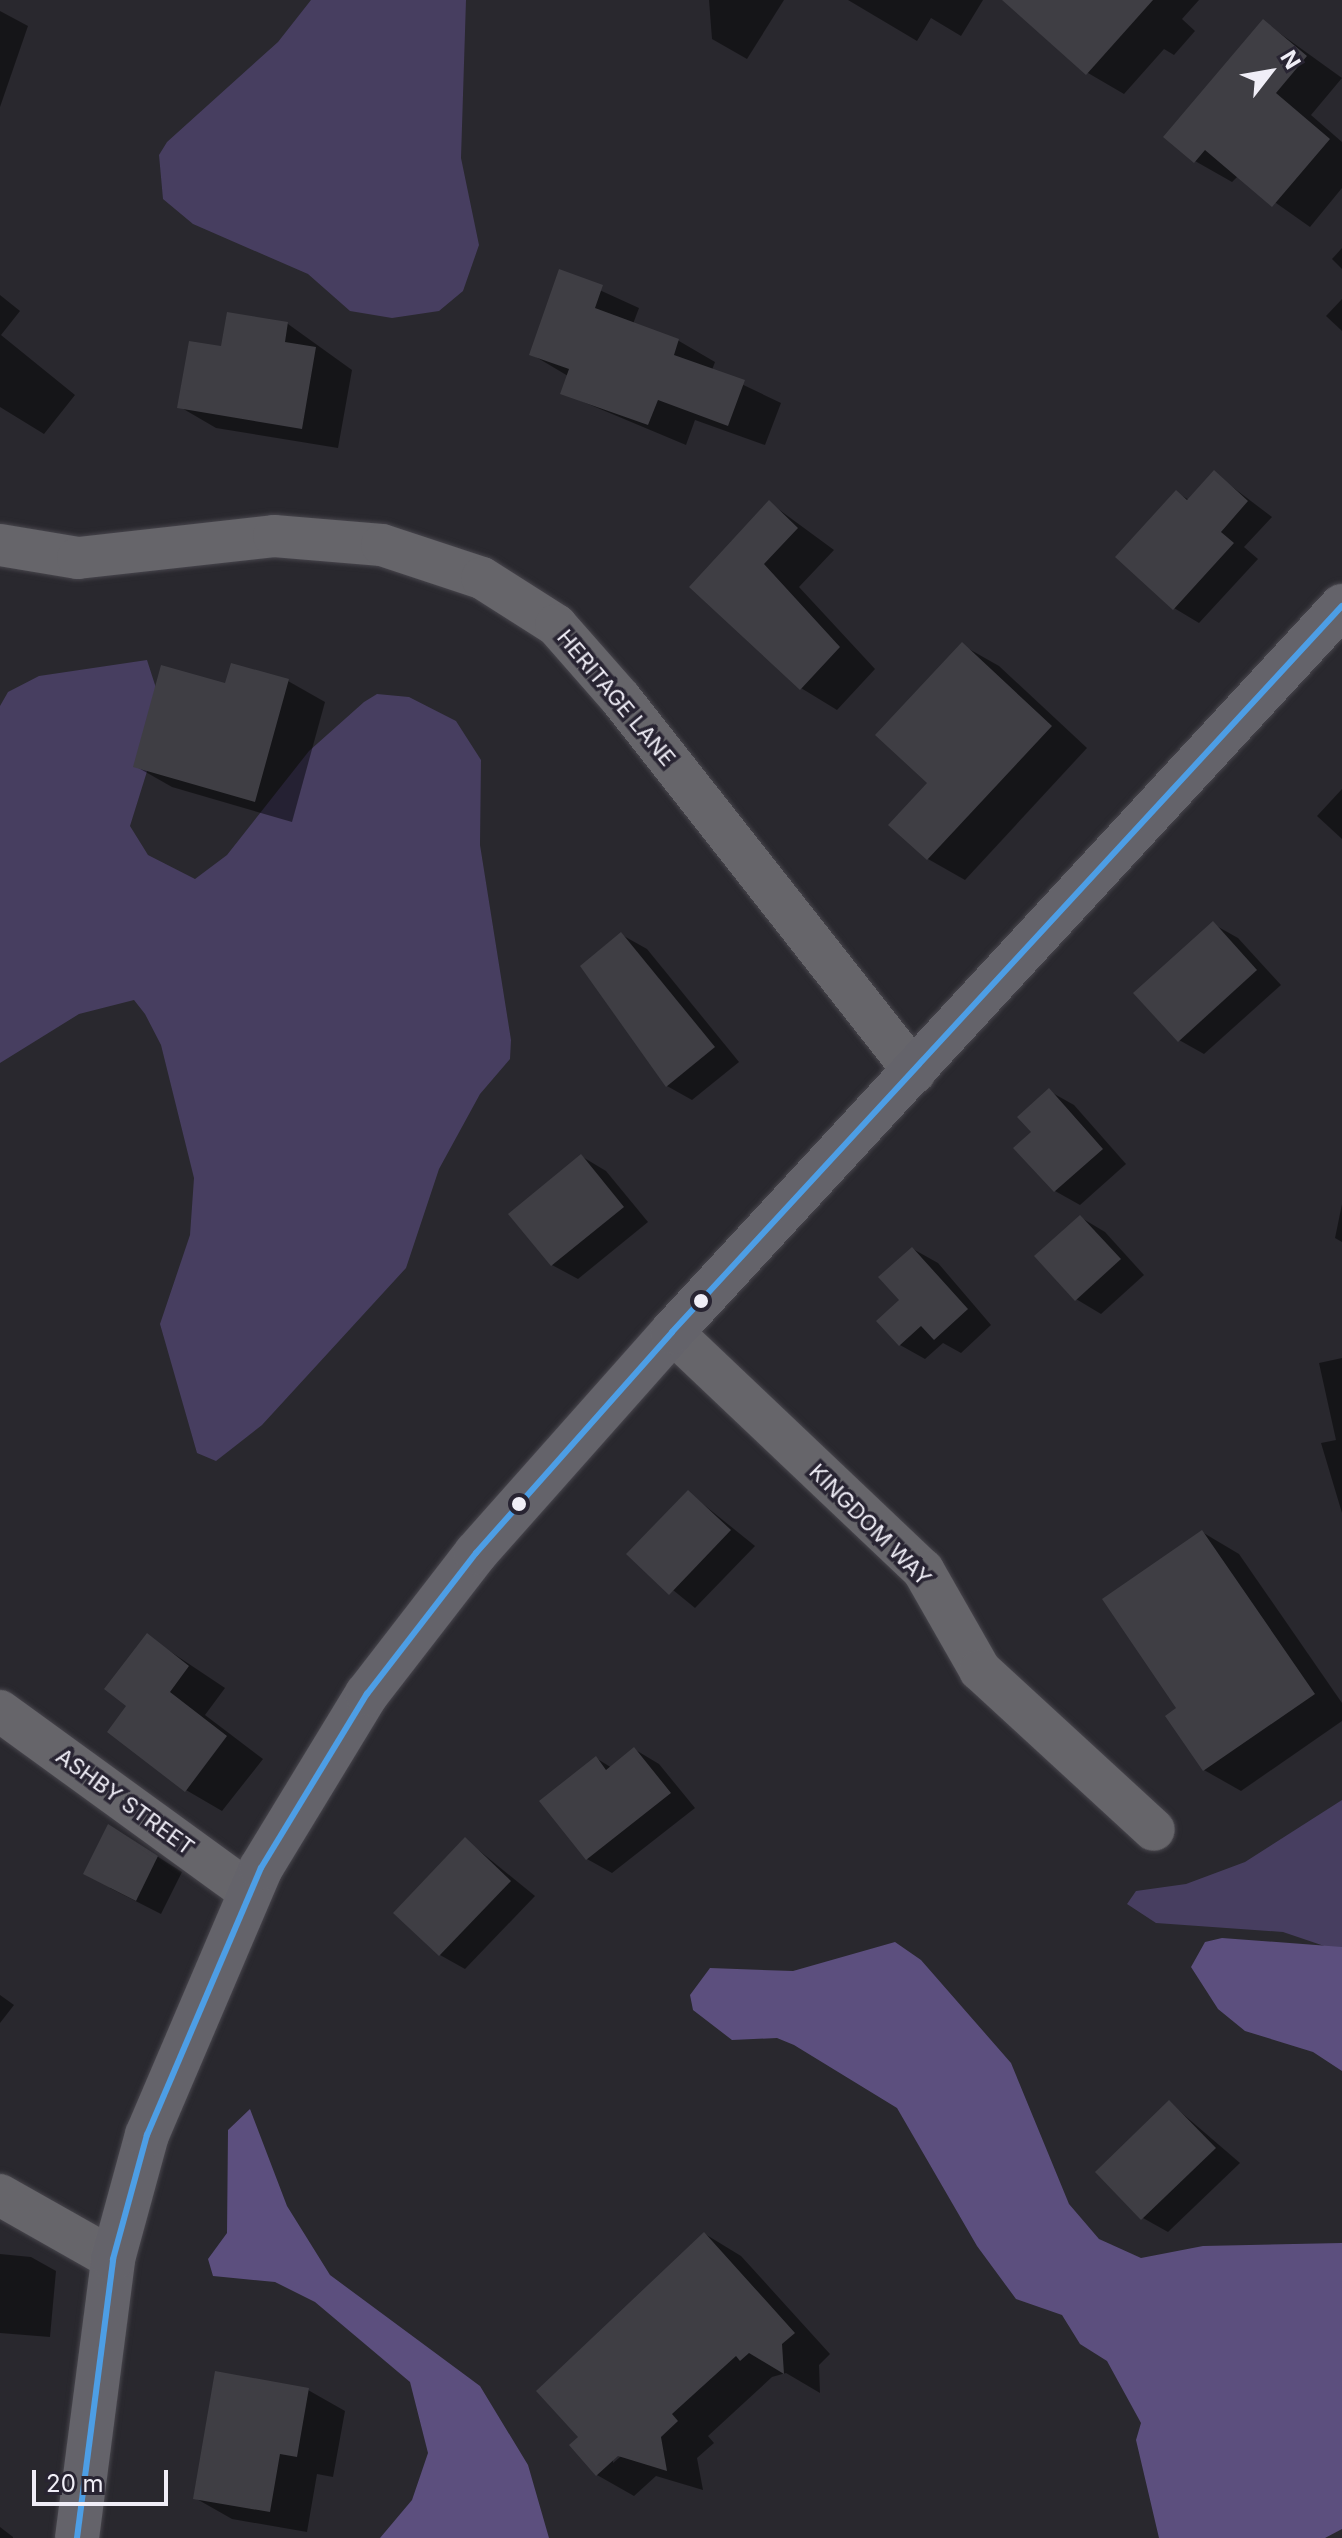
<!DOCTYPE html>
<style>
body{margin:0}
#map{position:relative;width:1342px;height:2538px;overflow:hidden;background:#29282e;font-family:Inter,sans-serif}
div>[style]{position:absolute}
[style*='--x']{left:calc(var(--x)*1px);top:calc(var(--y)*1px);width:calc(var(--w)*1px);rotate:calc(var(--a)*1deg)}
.green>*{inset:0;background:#473e60}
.forest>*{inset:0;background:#5c4f7e}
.shadow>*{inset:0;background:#0007}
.building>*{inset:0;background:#3f3e44}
.roads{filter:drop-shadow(0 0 2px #47454c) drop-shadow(0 0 2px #47454c)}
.minor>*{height:42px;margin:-21px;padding:0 21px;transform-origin:21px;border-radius:21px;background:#66656a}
.secondary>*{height:44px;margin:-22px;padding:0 22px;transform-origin:22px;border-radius:22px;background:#64636a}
.bus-1>*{height:6px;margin:-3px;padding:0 3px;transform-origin:3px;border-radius:3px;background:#4d9ee5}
.dots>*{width:22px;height:22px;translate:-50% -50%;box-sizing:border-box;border:4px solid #282432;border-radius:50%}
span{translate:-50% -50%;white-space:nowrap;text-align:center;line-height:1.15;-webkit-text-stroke:7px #282432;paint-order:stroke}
.street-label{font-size:22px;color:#f0eef7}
.north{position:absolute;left:1230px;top:32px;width:80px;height:80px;-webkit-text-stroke:6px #282432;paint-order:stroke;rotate:59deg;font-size:22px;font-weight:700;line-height:32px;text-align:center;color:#f0eef7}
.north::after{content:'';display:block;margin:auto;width:28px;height:36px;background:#f0eef7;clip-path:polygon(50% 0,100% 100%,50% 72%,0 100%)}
.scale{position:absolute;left:32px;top:2470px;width:136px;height:36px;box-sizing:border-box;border:4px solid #f0eef7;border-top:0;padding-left:10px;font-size:24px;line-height:28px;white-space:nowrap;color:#f0eef7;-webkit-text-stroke:6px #282432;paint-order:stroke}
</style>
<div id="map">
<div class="green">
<div style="clip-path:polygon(311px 0,466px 0,461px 158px,479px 245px,463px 291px,439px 311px,392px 318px,350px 311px,308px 274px,193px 224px,163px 199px,159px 155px,167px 142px,278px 42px)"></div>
<div style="clip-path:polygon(147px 660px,156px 688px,154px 749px,130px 826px,148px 855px,195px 879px,227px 855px,309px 751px,364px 702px,377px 694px,409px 697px,456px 721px,481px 760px,480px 845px,511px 1040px,510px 1059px,480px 1094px,439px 1169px,406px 1268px,262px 1425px,216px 1461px,197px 1453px,160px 1324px,190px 1235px,194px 1178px,161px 1045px,145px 1014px,134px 1000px,79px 1014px,0 1063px,0 706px,8px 692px,39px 676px)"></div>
<div style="clip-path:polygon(1342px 1800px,1342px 1952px,1283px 1932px,1156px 1923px,1127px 1904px,1136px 1891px,1186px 1884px,1245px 1862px)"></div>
</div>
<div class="forest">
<div style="clip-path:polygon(1222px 1938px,1342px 1947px,1342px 2071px,1313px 2052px,1245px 2031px,1218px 2009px,1191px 1967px,1205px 1942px)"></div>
<div style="clip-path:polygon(895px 1942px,921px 1960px,1011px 2063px,1069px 2204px,1099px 2239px,1141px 2258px,1203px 2246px,1342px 2243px,1342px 2529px,1325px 2538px,1159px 2538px,1136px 2440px,1141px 2423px,1107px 2361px,1080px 2344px,1062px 2315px,1016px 2299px,977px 2246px,897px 2108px,794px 2045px,777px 2038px,732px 2040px,693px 2010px,690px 1995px,710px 1968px,793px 1971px)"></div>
<div style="clip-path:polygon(250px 2109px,287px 2206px,330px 2275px,480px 2386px,528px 2465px,549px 2538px,380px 2538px,412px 2500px,428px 2453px,410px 2382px,315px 2302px,275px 2282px,213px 2276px,208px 2259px,227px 2233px,228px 2130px)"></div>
</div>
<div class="shadow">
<div style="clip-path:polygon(709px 0,784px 0,747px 59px,712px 39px)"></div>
<div style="clip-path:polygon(848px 0,983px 0,961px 36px,931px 18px,917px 41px)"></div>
<div style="clip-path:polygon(1008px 0,1199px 0,1182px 19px,1195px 31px,1174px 55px,1164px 49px,1124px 94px,1088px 73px)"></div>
<div style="clip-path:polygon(0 11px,28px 26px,0 107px)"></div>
<div style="clip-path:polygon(1264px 22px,1342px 78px,1311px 115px,1342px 142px,1342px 188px,1310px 227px,1238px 176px,1232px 182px,1195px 161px)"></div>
<div style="clip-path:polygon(1342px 248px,1342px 269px,1332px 259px)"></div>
<div style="clip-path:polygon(560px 272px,639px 308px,633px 324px,679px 341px,715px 362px,712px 370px,781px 403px,765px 445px,695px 420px,686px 445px,562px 393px,568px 376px,531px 354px)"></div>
<div style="clip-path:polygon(0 295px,20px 311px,1px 335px,75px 395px,44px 434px,0 407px)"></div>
<div style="clip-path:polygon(1342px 299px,1342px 331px,1326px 316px)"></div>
<div style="clip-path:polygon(228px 315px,288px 324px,352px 370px,338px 448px,216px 428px,180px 407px,223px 349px)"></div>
<div style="clip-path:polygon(1214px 473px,1272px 517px,1244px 547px,1258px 559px,1199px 623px,1174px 608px,1176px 492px,1189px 500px)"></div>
<div style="clip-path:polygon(770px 503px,834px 550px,799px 587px,875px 669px,837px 710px,801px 688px,692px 587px)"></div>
<div style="clip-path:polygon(962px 645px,999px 666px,1087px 748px,965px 880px,928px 859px,930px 783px)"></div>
<div style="clip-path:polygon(288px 681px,325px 702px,292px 822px,172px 787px,135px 766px,227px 685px)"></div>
<div style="clip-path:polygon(1342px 789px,1342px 839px,1317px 816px)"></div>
<div style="clip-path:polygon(1213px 924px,1238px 938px,1281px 985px,1204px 1054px,1179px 1040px)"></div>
<div style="clip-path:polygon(622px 935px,647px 949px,739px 1062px,692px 1100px,667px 1086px)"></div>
<div style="clip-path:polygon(1049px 1091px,1074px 1105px,1126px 1164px,1080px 1205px,1055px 1191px,1033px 1132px)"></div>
<div style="clip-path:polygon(581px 1156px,606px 1171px,648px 1222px,578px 1279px,552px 1265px,511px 1214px)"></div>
<div style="clip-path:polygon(1342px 1204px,1342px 1242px,1335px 1238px)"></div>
<div style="clip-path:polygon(1080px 1217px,1105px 1232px,1144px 1275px,1101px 1314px,1076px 1299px)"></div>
<div style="clip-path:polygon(913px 1249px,938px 1263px,991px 1325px,961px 1353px,943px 1343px,925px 1359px,900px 1345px)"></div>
<div style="clip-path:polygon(1342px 1358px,1342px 1513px,1321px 1443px,1336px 1440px,1319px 1363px)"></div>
<div style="clip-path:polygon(688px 1492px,755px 1546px,695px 1608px,629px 1554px)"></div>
<div style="clip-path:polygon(1202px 1532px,1239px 1554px,1342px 1703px,1342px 1721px,1241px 1791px,1204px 1770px,1179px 1709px)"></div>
<div style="clip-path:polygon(147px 1636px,225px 1688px,205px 1715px,263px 1759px,222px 1811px,186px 1790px)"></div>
<div style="clip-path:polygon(634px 1749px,659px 1764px,695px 1808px,612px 1873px,587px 1859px,596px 1758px,612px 1768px)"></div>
<div style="clip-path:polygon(465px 1839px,535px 1896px,465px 1969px,440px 1955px)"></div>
<div style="clip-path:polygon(133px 1841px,182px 1872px,161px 1914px,110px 1888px)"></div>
<div style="clip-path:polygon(0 1995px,14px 2005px,0 2023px)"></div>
<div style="clip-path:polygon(1169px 2102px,1240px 2163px,1168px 2232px,1143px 2218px)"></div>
<div style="clip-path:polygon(evenodd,705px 2234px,741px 2256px,830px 2354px,819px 2365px,820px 2393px,786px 2373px,772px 2377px,708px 2436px,714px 2443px,697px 2458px,703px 2490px,656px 2476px,634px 2496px,597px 2475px,581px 2437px,705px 2234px,627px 2451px,613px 2463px,613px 2458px,627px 2451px)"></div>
<div style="clip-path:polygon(0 2254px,31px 2257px,56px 2271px,50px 2337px,0 2333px)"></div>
<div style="clip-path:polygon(308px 2390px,345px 2411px,333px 2477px,317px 2474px,307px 2532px,232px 2519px,195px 2498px)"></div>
<div style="clip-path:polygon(0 2527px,13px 2537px,13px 2538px,0 2538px)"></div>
</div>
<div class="building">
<div style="clip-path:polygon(1002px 0,1153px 0,1086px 75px)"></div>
<div style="clip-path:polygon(1263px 19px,1307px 56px,1276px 93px,1330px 139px,1272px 207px,1205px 150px,1194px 163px,1163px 137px)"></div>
<div style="clip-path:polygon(559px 269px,603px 285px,595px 308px,679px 339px,674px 355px,745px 380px,728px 426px,658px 400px,648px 425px,560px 394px,569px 369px,529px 355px)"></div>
<div style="clip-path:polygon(227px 312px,288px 322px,285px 342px,316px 347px,302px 429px,177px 408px,189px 341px,221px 346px)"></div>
<div style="clip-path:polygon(1214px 470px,1248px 501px,1221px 532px,1234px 543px,1173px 610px,1115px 557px,1176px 490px,1187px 500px)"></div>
<div style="clip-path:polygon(769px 500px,798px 528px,764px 564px,840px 647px,800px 690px,689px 587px)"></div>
<div style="clip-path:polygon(962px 642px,1052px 726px,927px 860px,888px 825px,927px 783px,875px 735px)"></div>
<div style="clip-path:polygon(231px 663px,289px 679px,255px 802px,133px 767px,161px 665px,225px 683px)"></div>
<div style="clip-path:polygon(1213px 921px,1257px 970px,1178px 1042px,1133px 993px)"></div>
<div style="clip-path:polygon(621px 932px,715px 1047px,666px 1087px,580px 966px)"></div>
<div style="clip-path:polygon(1049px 1088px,1103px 1149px,1054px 1192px,1013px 1148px,1031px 1132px,1017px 1117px)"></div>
<div style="clip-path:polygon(581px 1154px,624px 1207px,551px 1266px,508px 1214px)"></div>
<div style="clip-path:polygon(1080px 1215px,1121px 1259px,1075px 1301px,1034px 1256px)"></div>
<div style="clip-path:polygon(912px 1247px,968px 1309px,934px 1340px,921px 1326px,899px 1346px,876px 1321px,899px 1300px,878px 1277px)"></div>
<div style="clip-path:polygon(688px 1490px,731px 1530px,669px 1595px,626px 1554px)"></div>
<div style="clip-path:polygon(1202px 1530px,1315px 1694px,1203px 1771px,1165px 1716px,1176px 1708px,1102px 1599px)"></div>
<div style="clip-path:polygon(147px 1633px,189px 1666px,170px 1692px,227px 1736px,185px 1792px,107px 1732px,126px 1706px,104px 1689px)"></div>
<div style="clip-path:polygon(634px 1747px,671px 1793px,586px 1860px,539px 1801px,596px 1756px,606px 1770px)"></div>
<div style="clip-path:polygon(108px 1824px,158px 1856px,136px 1901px,83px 1874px)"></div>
<div style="clip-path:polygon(465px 1837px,511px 1881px,439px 1956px,393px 1913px)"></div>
<div style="clip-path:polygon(1169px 2100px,1216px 2148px,1141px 2220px,1095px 2172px)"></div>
<div style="clip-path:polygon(704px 2232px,795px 2333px,782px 2344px,784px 2374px,749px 2353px,740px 2361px,736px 2356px,672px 2414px,678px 2421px,661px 2437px,667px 2471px,618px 2456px,596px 2476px,569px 2445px,578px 2437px,536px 2391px)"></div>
<div style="clip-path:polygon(215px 2371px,309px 2388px,297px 2457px,280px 2454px,270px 2512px,193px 2499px)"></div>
</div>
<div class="roads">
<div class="minor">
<div style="--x:0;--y:545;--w:79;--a:9.5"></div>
<div style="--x:78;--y:558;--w:197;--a:-6.4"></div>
<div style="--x:274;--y:536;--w:108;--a:4.8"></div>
<div style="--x:382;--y:545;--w:105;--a:18.3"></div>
<div style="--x:482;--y:578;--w:88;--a:32.4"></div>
<div style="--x:556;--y:625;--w:98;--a:48.7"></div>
<div style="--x:621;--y:699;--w:475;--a:51.8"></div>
<div style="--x:672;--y:1332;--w:346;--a:43.5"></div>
<div style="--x:923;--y:1570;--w:115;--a:60.3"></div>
<div style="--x:980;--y:1670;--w:236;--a:42.6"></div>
<div style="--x:0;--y:1711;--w:308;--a:36"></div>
<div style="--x:0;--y:2195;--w:130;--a:29.5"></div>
</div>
<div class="secondary">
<div style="--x:77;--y:2538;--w:281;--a:-82.6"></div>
<div style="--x:113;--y:2259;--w:129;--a:-74.7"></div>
<div style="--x:147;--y:2135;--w:290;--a:-66.9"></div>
<div style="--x:261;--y:1868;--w:204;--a:-58.7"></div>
<div style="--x:367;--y:1694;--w:178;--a:-52.3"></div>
<div style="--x:476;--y:1553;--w:295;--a:-48.4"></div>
<div style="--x:672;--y:1332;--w:988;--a:-47.3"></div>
</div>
</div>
<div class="bus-1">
<div style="--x:77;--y:2538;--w:281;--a:-82.6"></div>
<div style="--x:113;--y:2259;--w:129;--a:-74.7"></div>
<div style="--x:147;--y:2135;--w:290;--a:-66.9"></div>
<div style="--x:261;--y:1868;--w:204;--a:-58.7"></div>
<div style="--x:367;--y:1694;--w:178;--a:-52.3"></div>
<div style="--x:476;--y:1553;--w:295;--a:-48.4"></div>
<div style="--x:672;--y:1332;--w:988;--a:-47.3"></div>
</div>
<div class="dots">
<div style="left:701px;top:1301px;background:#f0eef7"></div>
<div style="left:519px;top:1504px;background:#f0eef7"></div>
</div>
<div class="street-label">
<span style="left:616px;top:698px;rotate:50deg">HERITAGE LANE</span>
<span style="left:870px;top:1525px;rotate:45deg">KINGDOM WAY</span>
<span style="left:125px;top:1802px;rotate:36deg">ASHBY STREET</span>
</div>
<div class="north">N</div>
<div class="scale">20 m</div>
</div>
